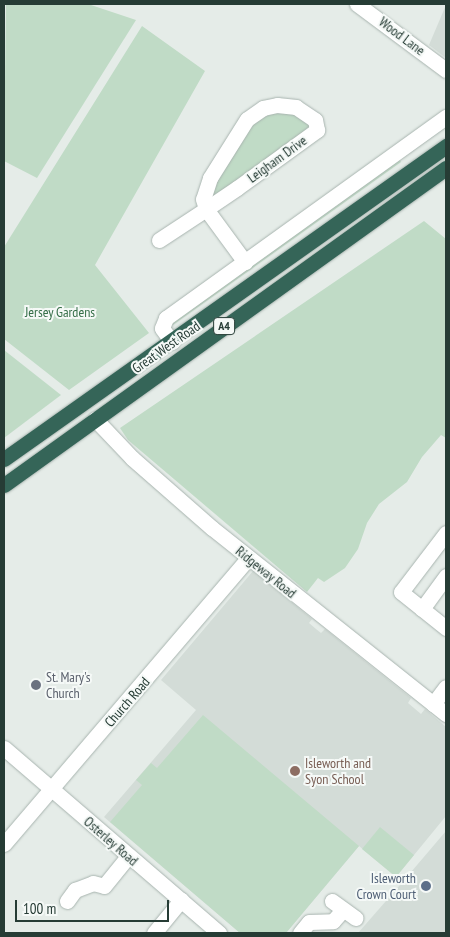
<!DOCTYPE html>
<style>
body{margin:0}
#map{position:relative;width:450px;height:937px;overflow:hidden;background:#e5ece8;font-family:"PT Sans Narrow",sans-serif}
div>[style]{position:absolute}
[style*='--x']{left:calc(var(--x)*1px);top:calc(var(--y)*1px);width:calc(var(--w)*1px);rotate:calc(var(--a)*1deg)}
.built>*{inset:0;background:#d3dcd7}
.green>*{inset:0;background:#c0dbc6}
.roads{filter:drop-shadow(0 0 1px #a8b4af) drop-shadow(0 0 1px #a8b4af)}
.minor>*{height:15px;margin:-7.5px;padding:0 7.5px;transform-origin:7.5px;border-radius:7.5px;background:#fff}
.highway>*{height:15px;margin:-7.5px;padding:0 7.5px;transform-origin:7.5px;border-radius:7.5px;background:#356558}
.dots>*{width:14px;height:14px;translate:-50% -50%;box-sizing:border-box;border:2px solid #f5f9f7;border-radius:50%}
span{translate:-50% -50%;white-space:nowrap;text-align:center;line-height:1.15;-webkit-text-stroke:4px #f5f9f7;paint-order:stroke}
.shield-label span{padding:1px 4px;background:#f5f9f7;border:1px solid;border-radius:4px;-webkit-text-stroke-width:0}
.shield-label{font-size:12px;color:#263c35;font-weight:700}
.street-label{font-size:14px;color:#263c35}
.park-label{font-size:14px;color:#356e48}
.worship-label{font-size:14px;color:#5b616d}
.left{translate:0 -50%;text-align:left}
.education-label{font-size:14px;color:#785e54}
.service-label{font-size:14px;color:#4e5e75}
.right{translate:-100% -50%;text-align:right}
.frame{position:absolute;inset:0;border:5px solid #263c35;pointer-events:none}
.scale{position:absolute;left:15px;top:900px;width:154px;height:22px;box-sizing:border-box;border:2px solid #263c35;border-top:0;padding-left:6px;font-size:15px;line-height:18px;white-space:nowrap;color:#263c35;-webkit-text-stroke:4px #f5f9f7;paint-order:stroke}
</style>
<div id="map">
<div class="built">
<div style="clip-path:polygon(446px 5px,446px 58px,429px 45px)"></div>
<div style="clip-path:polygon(253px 571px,312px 619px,309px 623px,316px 629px,321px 633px,325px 629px,411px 698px,408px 703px,421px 714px,425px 709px,446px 727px,446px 816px,396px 877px,359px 846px,286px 933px,240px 933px,104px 817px,196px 710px,161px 680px)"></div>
<div style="clip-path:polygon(446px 831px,446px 933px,358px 933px,400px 885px)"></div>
</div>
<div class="green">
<div style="clip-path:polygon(6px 4px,88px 4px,136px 20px,37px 178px,4px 161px)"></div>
<div style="clip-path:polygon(142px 26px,205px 71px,95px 265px,149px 333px,69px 390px,4px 339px,4px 247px)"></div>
<div style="clip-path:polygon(276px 111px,293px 111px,310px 119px,310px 128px,212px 200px,209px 194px,250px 124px)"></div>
<div style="clip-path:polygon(400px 160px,401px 162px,173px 325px,172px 323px)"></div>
<div style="clip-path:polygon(424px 221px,446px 239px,446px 438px,441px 435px,422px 457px,407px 482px,379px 504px,367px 523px,358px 549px,345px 568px,324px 582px,318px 578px,307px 592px,128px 440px,120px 428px)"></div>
<div style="clip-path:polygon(4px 350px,61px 395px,4px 438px)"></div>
<div style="clip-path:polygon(203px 715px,359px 846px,286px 933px,240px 933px,110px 822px,142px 785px,136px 780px,151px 763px,157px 768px)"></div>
<div style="clip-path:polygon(380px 827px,414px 855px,396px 877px,362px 849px)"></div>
</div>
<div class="roads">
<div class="minor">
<div style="--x:357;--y:4;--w:111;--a:36.6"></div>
<div style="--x:159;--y:240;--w:56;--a:-33.4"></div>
<div style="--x:206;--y:209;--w:37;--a:-34"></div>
<div style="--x:237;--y:188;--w:99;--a:-35.9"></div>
<div style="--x:317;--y:130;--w:10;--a:-101"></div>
<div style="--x:315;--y:120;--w:23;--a:-146"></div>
<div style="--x:296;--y:107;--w:19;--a:-174"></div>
<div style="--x:277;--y:105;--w:14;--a:168"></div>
<div style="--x:263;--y:108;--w:19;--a:145"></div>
<div style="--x:247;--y:119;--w:70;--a:122.1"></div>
<div style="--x:210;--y:178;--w:22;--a:108"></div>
<div style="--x:203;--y:199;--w:10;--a:73"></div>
<div style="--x:206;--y:209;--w:66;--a:53.7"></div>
<div style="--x:172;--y:342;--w:17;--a:-126"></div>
<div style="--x:162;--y:328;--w:11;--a:-68"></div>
<div style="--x:166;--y:318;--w:345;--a:-35.7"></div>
<div style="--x:95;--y:419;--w:54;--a:46.5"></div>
<div style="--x:132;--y:458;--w:106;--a:41.2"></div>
<div style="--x:212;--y:528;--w:299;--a:38.5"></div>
<div style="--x:446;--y:533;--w:74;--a:127.3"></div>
<div style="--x:401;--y:592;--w:58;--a:38.7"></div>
<div style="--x:422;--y:609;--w:41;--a:-54"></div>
<div style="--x:433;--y:704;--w:21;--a:-53"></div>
<div style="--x:4;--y:748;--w:284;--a:40.7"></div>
<div style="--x:4;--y:844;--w:376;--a:-49.5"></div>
<div style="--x:67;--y:901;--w:14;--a:-54"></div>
<div style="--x:75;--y:890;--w:19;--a:-21"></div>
<div style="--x:93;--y:883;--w:11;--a:15"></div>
<div style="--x:104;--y:886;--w:38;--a:-51"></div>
<div style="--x:332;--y:901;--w:29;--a:36"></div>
<div style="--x:154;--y:933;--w:43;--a:-50.7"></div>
<div style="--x:300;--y:933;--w:14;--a:-51"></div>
<div style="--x:309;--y:922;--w:24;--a:-2"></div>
<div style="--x:333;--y:921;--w:15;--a:-48"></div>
</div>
<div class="highway">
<div style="--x:4;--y:459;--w:542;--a:-35.3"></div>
<div style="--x:4;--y:485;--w:544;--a:-35.65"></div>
</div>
</div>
<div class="dots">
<div style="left:36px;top:685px;background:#6b7280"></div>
<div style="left:295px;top:771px;background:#8d6e63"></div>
<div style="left:426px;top:886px;background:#5c6f8a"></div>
</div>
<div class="shield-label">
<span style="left:224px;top:326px">A4</span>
</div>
<div class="street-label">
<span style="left:402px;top:36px;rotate:37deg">Wood Lane</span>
<span style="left:277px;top:159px;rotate:-36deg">Leigham Drive</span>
<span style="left:166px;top:347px;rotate:-35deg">Great West Road</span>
<span style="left:266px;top:572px;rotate:39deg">Ridgeway Road</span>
<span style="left:127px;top:702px;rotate:-49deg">Church Road</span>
<span style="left:111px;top:841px;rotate:41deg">Osterley Road</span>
</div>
<div class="park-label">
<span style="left:60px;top:312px">Jersey Gardens</span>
</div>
<div class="worship-label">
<span class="left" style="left:46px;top:685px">St. Mary's<br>Church</span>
</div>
<div class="education-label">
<span class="left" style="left:305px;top:771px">Isleworth and<br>Syon School</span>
</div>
<div class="service-label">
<span class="right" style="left:416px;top:886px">Isleworth<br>Crown Court</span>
</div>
<div class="frame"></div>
<div class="scale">100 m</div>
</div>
